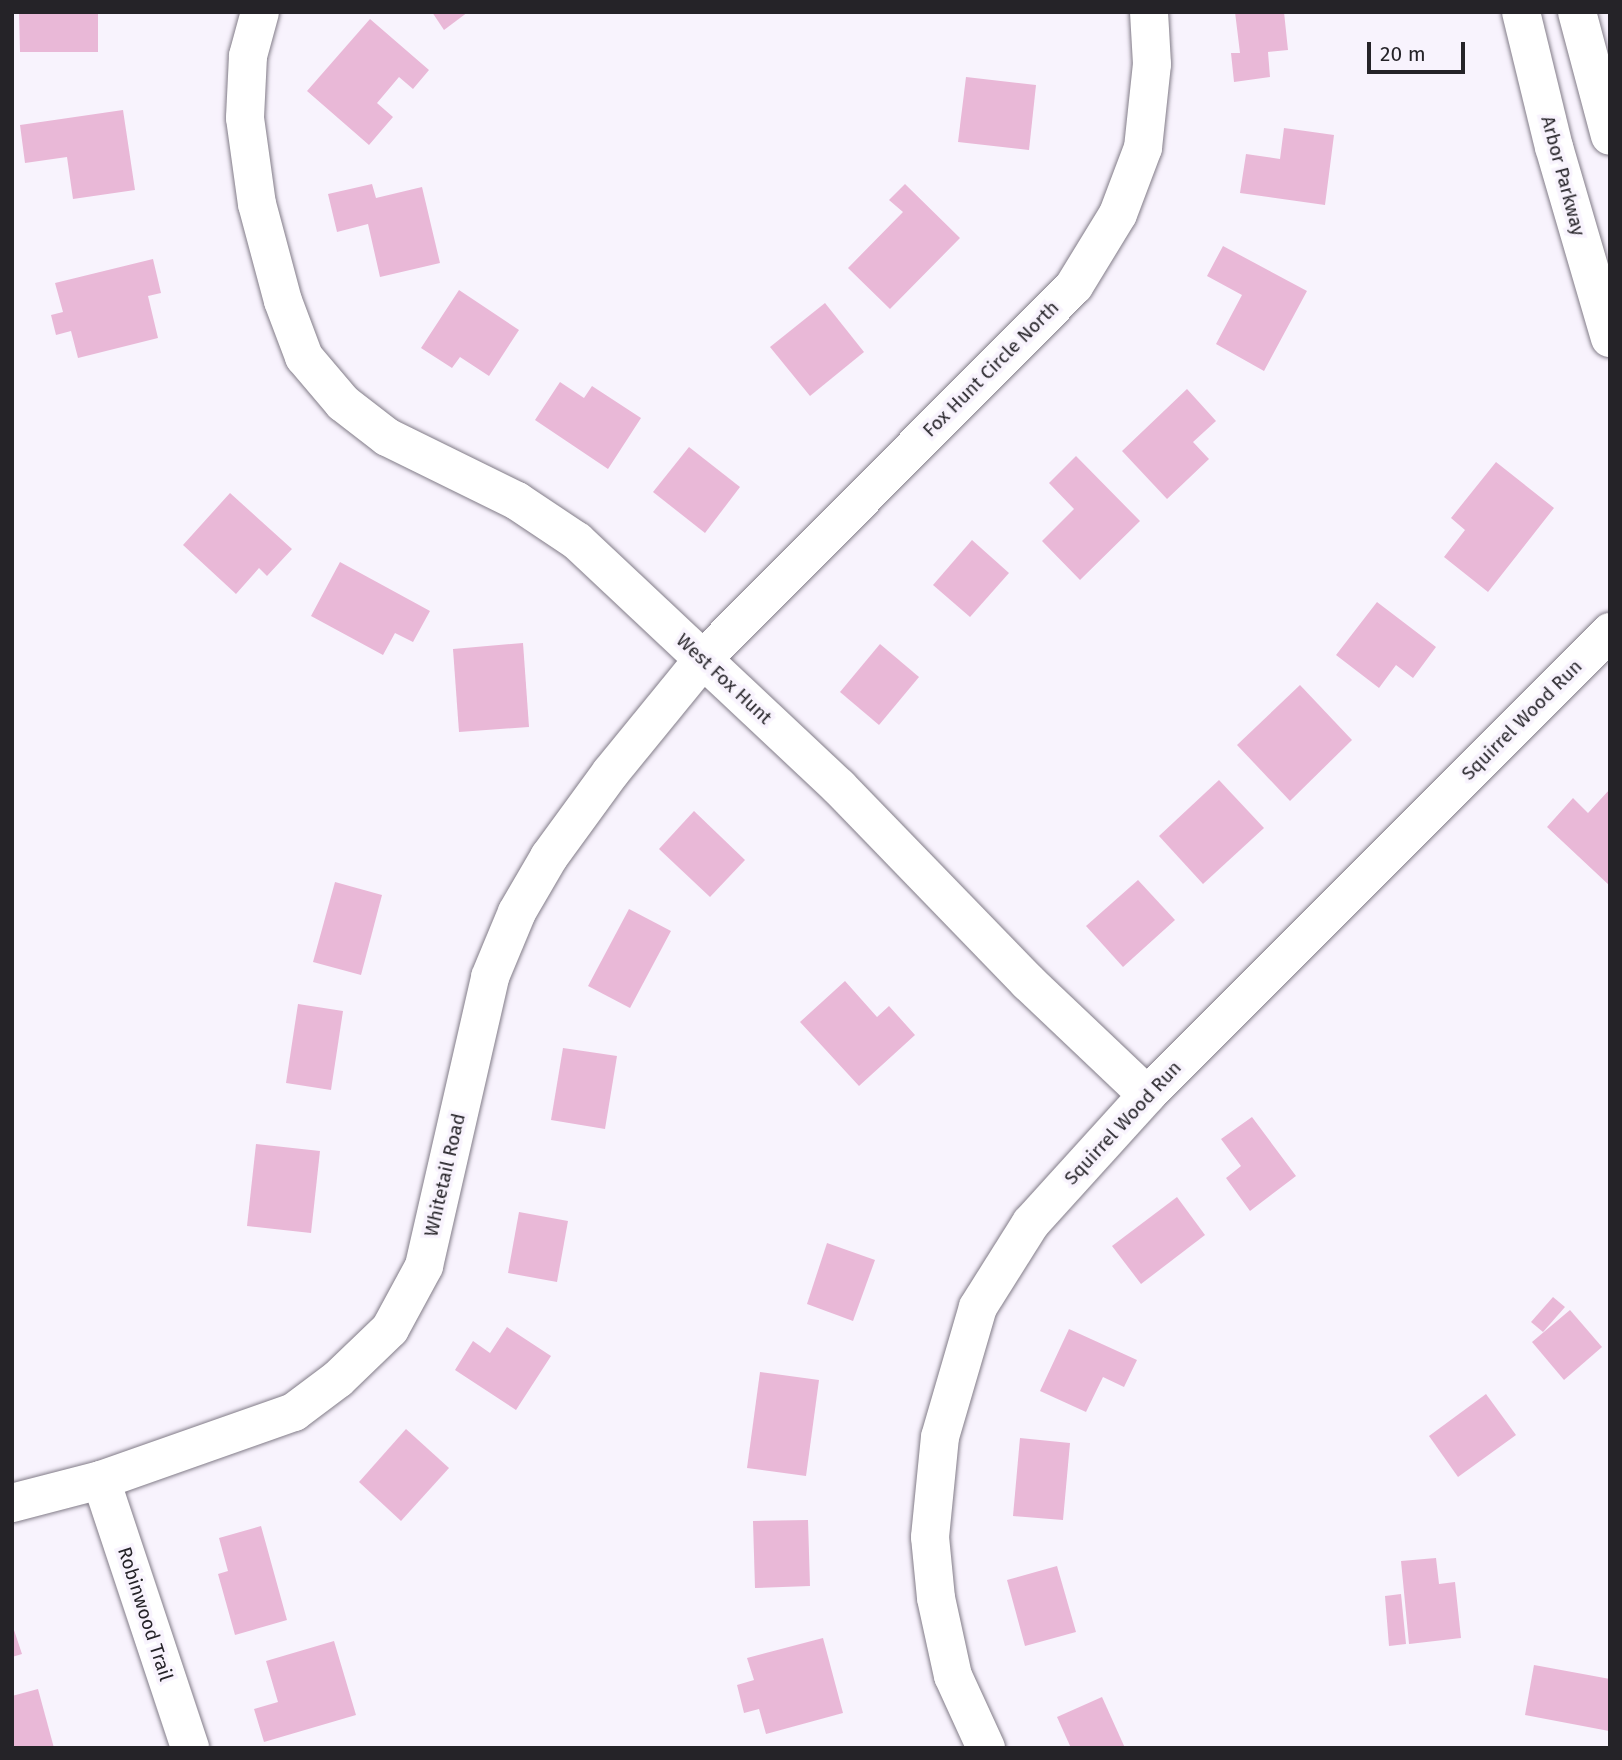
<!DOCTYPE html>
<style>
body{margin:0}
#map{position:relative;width:1622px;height:1760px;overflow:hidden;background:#f8f3fd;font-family:"Fira Sans",sans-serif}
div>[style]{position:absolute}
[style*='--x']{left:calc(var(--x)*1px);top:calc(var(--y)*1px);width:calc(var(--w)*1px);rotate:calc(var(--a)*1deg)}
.building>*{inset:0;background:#e9b8d7}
.roads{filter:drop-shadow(0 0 2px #827c88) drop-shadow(0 0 2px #827c88)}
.minor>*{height:38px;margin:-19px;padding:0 19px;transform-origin:19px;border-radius:19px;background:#fff}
span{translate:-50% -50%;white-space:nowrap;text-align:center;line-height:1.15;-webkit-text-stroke:7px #f8f3fd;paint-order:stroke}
.street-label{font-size:19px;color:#252328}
.frame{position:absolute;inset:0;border:14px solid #252328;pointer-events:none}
.scale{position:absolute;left:1367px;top:42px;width:98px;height:32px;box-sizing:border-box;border:4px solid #252328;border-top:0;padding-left:9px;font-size:21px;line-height:24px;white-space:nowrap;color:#252328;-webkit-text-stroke:5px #f8f3fd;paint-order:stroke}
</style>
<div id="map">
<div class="building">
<div style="clip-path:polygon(19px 12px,98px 12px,98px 52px,20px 52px)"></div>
<div style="clip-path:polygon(432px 12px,468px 12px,444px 30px)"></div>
<div style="clip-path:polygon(1235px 12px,1284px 12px,1288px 50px,1268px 52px,1270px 77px,1234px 82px,1231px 53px,1240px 53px)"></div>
<div style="clip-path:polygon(370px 19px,429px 70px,413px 89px,399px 77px,377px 103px,393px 117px,369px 145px,307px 91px)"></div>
<div style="clip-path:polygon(966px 77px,1036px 85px,1029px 150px,958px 142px)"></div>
<div style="clip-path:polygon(123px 110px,135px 190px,73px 199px,67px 157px,25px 163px,20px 125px)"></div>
<div style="clip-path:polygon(1284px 128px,1334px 135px,1325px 205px,1240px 193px,1246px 154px,1280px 159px)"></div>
<div style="clip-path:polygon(372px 184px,376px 198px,422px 187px,440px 263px,380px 277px,368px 224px,337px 232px,328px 194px)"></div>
<div style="clip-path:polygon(905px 184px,960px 238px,890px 309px,848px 268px,903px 212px,889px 200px)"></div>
<div style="clip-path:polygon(1223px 246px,1307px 291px,1264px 371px,1216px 344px,1242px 295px,1207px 276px)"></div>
<div style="clip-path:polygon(153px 259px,161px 293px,148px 296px,158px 338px,78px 358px,71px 331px,56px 335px,51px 315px,63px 312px,55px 283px)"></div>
<div style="clip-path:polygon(459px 290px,519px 330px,489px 376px,460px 357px,452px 368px,421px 348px)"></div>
<div style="clip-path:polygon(825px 303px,864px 352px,810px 396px,770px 347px)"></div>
<div style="clip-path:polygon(560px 382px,584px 398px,592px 386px,641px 418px,608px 469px,535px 420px)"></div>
<div style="clip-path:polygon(1187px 389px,1216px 421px,1193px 442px,1209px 459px,1167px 499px,1122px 451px)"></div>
<div style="clip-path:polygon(689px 447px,740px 487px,705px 533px,653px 492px)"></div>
<div style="clip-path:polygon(1076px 456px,1140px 521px,1080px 580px,1042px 541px,1074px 509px,1049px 483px)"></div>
<div style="clip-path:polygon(1496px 462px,1554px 508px,1488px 592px,1444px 557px,1465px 530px,1451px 518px)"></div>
<div style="clip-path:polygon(230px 493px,292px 549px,267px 576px,259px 568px,236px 594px,183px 545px)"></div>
<div style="clip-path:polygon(972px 540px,1009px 573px,970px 617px,933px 585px)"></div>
<div style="clip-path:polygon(340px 562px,430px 611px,413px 642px,395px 633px,383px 655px,311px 616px)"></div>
<div style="clip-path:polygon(1377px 602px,1436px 647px,1413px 678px,1396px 665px,1379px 688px,1336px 655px)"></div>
<div style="clip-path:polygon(523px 643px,529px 727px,459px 732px,453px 649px)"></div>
<div style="clip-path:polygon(880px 644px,919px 677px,879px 725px,840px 692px)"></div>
<div style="clip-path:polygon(1300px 685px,1352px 740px,1290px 801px,1237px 745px)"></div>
<div style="clip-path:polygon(1219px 780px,1264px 828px,1203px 884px,1159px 836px)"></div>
<div style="clip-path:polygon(1610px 789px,1610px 886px,1547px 827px,1573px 798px,1588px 813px)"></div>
<div style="clip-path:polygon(694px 811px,745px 860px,710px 897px,659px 849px)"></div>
<div style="clip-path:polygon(1138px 880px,1175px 920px,1123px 967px,1086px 926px)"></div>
<div style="clip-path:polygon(335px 882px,382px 895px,361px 975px,313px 962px)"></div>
<div style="clip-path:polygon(629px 909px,671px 931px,630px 1008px,588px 986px)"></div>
<div style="clip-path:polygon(845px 981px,877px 1017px,889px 1006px,915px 1035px,859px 1086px,800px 1022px)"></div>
<div style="clip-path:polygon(298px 1004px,343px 1011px,331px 1090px,286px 1083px)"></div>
<div style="clip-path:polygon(563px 1048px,617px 1056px,605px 1129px,551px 1120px)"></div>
<div style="clip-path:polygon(1252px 1117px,1296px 1176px,1250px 1211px,1226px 1178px,1241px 1166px,1221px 1139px)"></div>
<div style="clip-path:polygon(256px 1144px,320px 1151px,311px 1233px,247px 1226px)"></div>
<div style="clip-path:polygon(1177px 1197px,1205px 1235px,1141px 1284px,1112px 1246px)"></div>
<div style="clip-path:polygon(519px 1212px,568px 1221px,557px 1282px,508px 1273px)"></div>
<div style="clip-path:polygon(827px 1243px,875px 1260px,853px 1321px,807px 1304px)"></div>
<div style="clip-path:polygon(1553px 1297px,1565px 1307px,1543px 1332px,1531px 1322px)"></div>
<div style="clip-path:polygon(1570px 1310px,1602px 1347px,1564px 1380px,1532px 1342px)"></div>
<div style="clip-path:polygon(507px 1327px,551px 1356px,516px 1410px,455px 1370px,473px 1341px,490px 1353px)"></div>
<div style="clip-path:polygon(1069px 1329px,1137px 1360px,1124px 1387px,1103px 1377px,1086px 1412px,1040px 1391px)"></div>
<div style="clip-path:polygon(760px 1372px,819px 1380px,806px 1476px,747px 1468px)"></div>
<div style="clip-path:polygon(1486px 1394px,1516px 1435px,1458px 1477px,1429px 1436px)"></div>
<div style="clip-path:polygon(406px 1429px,449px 1468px,401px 1521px,359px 1482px)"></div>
<div style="clip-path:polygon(1020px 1438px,1070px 1443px,1063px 1520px,1013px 1516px)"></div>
<div style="clip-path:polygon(808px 1520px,810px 1586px,755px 1588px,753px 1521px)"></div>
<div style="clip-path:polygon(261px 1526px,287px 1620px,235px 1635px,218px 1574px,228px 1571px,219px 1538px)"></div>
<div style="clip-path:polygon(1436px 1558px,1439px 1584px,1455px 1582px,1461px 1638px,1409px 1644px,1401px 1561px)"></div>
<div style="clip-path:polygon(1057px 1566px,1076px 1632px,1025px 1646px,1007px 1580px)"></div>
<div style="clip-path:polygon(1401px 1594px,1406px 1644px,1389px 1646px,1385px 1596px)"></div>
<div style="clip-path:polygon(12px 1624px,22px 1654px,12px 1657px)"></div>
<div style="clip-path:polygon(823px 1638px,843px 1713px,766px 1734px,759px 1709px,744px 1713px,737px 1685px,754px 1680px,747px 1658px)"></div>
<div style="clip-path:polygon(334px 1641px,356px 1715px,264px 1742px,254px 1709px,278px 1702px,266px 1661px)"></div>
<div style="clip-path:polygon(1534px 1665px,1610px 1679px,1609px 1731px,1525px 1715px)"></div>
<div style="clip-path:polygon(38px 1689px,54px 1748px,12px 1748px,12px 1696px)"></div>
<div style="clip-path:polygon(1102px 1697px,1125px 1748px,1071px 1748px,1057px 1717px)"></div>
</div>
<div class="roads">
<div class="minor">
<div style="--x:260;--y:12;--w:46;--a:105.3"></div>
<div style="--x:248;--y:56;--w:62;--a:92.8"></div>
<div style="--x:245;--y:118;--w:87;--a:82.1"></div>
<div style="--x:257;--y:204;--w:100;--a:75"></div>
<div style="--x:283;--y:301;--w:60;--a:69.4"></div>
<div style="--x:304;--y:357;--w:60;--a:49.7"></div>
<div style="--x:343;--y:403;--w:56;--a:37.7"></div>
<div style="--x:387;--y:437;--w:145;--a:26.2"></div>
<div style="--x:517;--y:501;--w:72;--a:33.7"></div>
<div style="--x:577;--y:541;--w:359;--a:43.2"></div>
<div style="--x:839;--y:787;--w:272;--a:45.9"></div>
<div style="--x:1028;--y:982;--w:164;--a:43.5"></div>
<div style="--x:1521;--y:12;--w:139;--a:76.3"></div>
<div style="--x:1554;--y:147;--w:199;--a:73.7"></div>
<div style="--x:1577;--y:12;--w:128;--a:75.1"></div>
<div style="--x:101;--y:1480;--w:282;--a:71.6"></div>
<div style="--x:12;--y:1503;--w:92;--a:-14.5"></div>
<div style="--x:101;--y:1480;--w:205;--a:-19.4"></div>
<div style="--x:294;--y:1412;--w:55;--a:-36.9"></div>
<div style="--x:338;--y:1379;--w:72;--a:-43.9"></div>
<div style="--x:390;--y:1329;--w:72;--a:-61.6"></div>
<div style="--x:424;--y:1266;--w:296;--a:-77.1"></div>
<div style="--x:490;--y:977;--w:70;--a:-67.4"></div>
<div style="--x:517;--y:912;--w:64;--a:-59.8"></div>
<div style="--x:549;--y:857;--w:105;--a:-53.9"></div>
<div style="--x:611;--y:772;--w:146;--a:-50.8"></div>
<div style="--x:703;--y:659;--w:526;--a:-45.15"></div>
<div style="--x:1074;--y:286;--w:84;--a:-58.6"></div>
<div style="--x:1118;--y:214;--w:71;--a:-69.3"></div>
<div style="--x:1143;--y:148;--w:84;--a:-83.9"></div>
<div style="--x:1152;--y:64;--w:52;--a:-93.3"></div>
<div style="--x:986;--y:1748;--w:79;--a:-114.6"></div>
<div style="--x:953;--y:1676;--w:80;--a:-102.3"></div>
<div style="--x:936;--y:1598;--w:61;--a:-95.6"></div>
<div style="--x:930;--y:1537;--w:100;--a:-84.3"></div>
<div style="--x:940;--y:1437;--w:135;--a:-73.7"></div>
<div style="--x:978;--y:1307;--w:99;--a:-57.8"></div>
<div style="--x:1031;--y:1223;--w:173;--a:-47.8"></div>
<div style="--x:1147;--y:1095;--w:655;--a:-45"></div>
</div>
</div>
<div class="street-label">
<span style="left:1563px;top:176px;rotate:75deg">Arbor Parkway</span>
<span style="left:991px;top:369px;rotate:-45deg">Fox Hunt Circle North</span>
<span style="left:724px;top:679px;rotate:43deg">West Fox Hunt</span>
<span style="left:1522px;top:720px;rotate:-45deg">Squirrel Wood Run</span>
<span style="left:1123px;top:1123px;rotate:-47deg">Squirrel Wood Run</span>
<span style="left:445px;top:1175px;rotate:-77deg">Whitetail Road</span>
<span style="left:145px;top:1614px;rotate:72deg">Robinwood Trail</span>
</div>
<div class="frame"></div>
<div class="scale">20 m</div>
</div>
